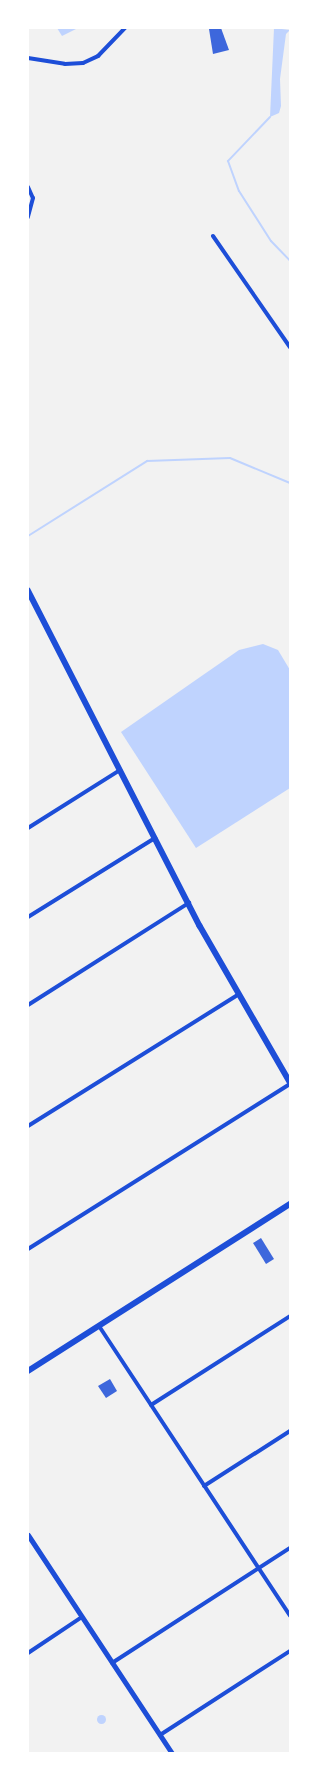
<!DOCTYPE html>
<style>
body{margin:0}
#map{position:relative;width:318px;height:1781px;overflow:hidden;background:#f2f2f2;font-family:"DM Sans",sans-serif}
div>[style]{position:absolute}
[style*='--x']{left:calc(var(--x)*1px);top:calc(var(--y)*1px);width:calc(var(--w)*1px);rotate:calc(var(--a)*1deg)}
.water>*{inset:0;background:#bfd3fe}
.round{border-radius:50%}
.stream>*{height:2px;margin:-1px;padding:0 1px;transform-origin:1px;border-radius:1px;background:#bfd3fe}
.building>*{inset:0;background:#3d67dc}
.minor>*{height:4px;margin:-2px;padding:0 2px;transform-origin:2px;border-radius:2px;background:#1d4ed8}
.tertiary>*{height:5px;margin:-2.5px;padding:0 2.5px;transform-origin:2.5px;border-radius:2.5px;background:#1d4ed8}
.secondary>*{height:5.5px;margin:-2.75px;padding:0 2.75px;transform-origin:2.75px;border-radius:2.75px;background:#1d4ed8}
span{translate:-50% -50%;white-space:nowrap;text-align:center;line-height:1.15;-webkit-text-stroke:3.5px #fff;paint-order:stroke}
.frame{position:absolute;inset:0;border:29px solid #fff;pointer-events:none}
</style>
<div id="map">
<div class="water">
<div style="clip-path:polygon(57px 28px,78px 28px,62px 36px)"></div>
<div style="clip-path:polygon(274px 28px,290px 30px,286px 34px,280px 79px,281px 106px,279px 113px,270px 117px)"></div>
<div style="clip-path:polygon(263px 644px,278px 650px,290px 670px,290px 788px,196px 848px,121px 732px,239px 650px)"></div>
<div class="round" style="left:96.5px;top:1714.5px;width:9px;height:9px"></div>
</div>
<div class="stream">
<div style="--x:270;--y:117;--w:61;--a:133.7"></div>
<div style="--x:228;--y:161;--w:32;--a:70"></div>
<div style="--x:239;--y:191;--w:59;--a:57.4"></div>
<div style="--x:271;--y:241;--w:28;--a:46"></div>
<div style="--x:28;--y:536;--w:141;--a:-32.2"></div>
<div style="--x:147;--y:461;--w:83;--a:-2.1"></div>
<div style="--x:230;--y:458;--w:65;--a:22.6"></div>
</div>
<div class="building">
<div style="clip-path:polygon(221px 28px,229px 50px,213px 54px,209px 29px)"></div>
<div style="clip-path:polygon(261px 1238px,274px 1259px,266px 1264px,253px 1243px)"></div>
<div style="clip-path:polygon(110px 1379px,117px 1391px,106px 1398px,98px 1386px)"></div>
</div>
<div class="minor">
<div style="--x:28;--y:58;--w:37;--a:9"></div>
<div style="--x:65;--y:64;--w:18;--a:-3"></div>
<div style="--x:83;--y:63;--w:17;--a:-25"></div>
<div style="--x:98;--y:56;--w:39;--a:-46"></div>
<div style="--x:28;--y:187;--w:12;--a:66"></div>
<div style="--x:33;--y:198;--w:20;--a:105"></div>
<div style="--x:213;--y:236;--w:135;--a:55.3"></div>
<div style="--x:28;--y:828;--w:109;--a:-32.2"></div>
<div style="--x:28;--y:917;--w:150;--a:-31.9"></div>
<div style="--x:28;--y:1005;--w:191;--a:-32.4"></div>
<div style="--x:28;--y:1126;--w:249;--a:-32"></div>
<div style="--x:28;--y:1249;--w:310;--a:-32.2"></div>
<div style="--x:99;--y:1326;--w:347;--a:56.6"></div>
<div style="--x:151;--y:1405;--w:165;--a:-32.6"></div>
<div style="--x:204;--y:1486;--w:102;--a:-32.6"></div>
<div style="--x:28;--y:1653;--w:65;--a:-33.7"></div>
<div style="--x:112;--y:1663;--w:212;--a:-32.9"></div>
<div style="--x:160;--y:1735;--w:155;--a:-32.9"></div>
</div>
<div class="tertiary">
<div style="--x:28;--y:1535;--w:261;--a:56.6"></div>
</div>
<div class="secondary">
<div style="--x:28;--y:590;--w:377;--a:62.9"></div>
<div style="--x:200;--y:926;--w:180;--a:60"></div>
<div style="--x:28;--y:1371;--w:311;--a:-32.5"></div>
</div>
<div class="frame"></div>
</div>
